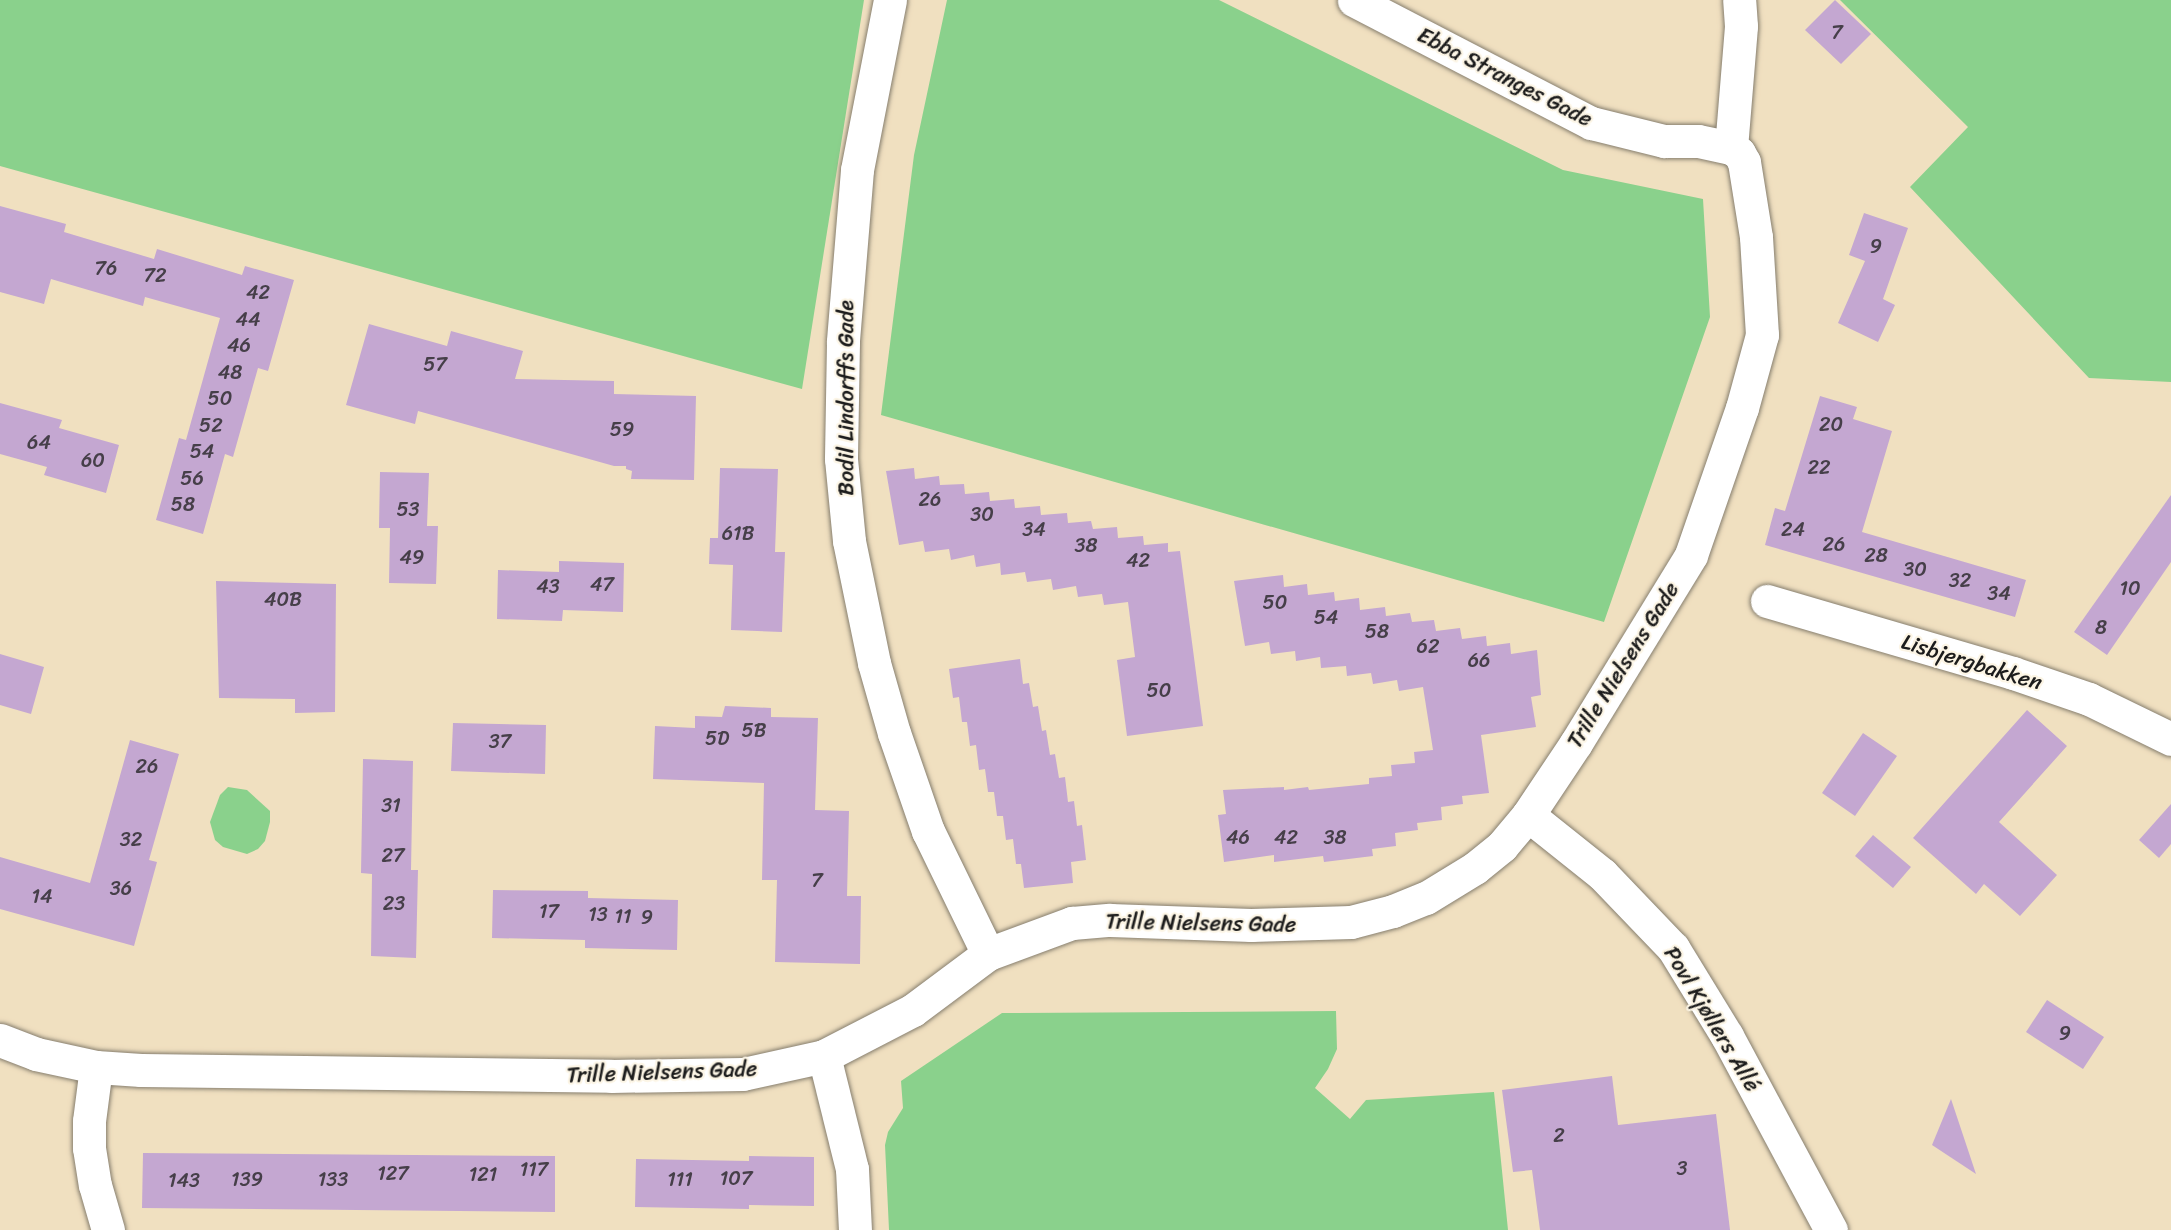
<!DOCTYPE html>
<meta charset="utf-8">
<style>
body{margin:0}
#map{position:relative;width:2171px;height:1230px;overflow:hidden;background:#f0e0c0;font-family:Sriracha,sans-serif}
div>[style]{position:absolute}
[style*='--x']{left:calc(var(--x)*1px);top:calc(var(--y)*1px);width:calc(var(--w)*1px);rotate:calc(var(--a)*1deg)}
.green>*{inset:0;background:#8ad18c}
.building>*{inset:0;background:#c4a7d1}
.roads{filter:drop-shadow(0 0 2px #867e6e) drop-shadow(0 0 2px #867e6e)}
.street>*{height:33px;margin:-16.5px;padding:0 16.5px;transform-origin:16.5px;border-radius:16.5px;background:#fff}
.secondary>*{height:33px;margin:-16.5px;padding:0 16.5px;transform-origin:16.5px;border-radius:16.5px;background:#fff}
span{translate:-50% -50%;white-space:nowrap;text-align:center;line-height:1.15;-webkit-text-stroke:4.5px #fcf5e5;paint-order:stroke}
.number-label{font-size:20px;color:#463f49}
.number-label span{-webkit-text-stroke-width:0}
.street-label{font-size:22px;color:#1c1c1c}
</style>
<div id="map">
<div class="green">
<div style="clip-path:polygon(0 0,864px 0,802px 389px,0 166px)"></div>
<div style="clip-path:polygon(947px 0,1219px 0,1563px 170px,1703px 199px,1710px 317px,1604px 622px,881px 415px,914px 155px)"></div>
<div style="clip-path:polygon(1840px 0,2171px 0,2171px 382px,2089px 378px,1910px 187px,1968px 127px)"></div>
<div style="clip-path:polygon(228px 787px,247px 790px,270px 811px,270px 822px,265px 841px,258px 849px,247px 854px,223px 847px,215px 840px,210px 822px,220px 795px)"></div>
<div style="clip-path:polygon(1336px 1011px,1337px 1049px,1328px 1069px,1315px 1088px,1350px 1119px,1366px 1100px,1494px 1092px,1508px 1230px,889px 1230px,885px 1145px,888px 1132px,903px 1108px,901px 1081px,1002px 1013px)"></div>
</div>
<div class="building">
<div style="clip-path:polygon(1835px 0,1871px 34px,1841px 64px,1805px 30px)"></div>
<div style="clip-path:polygon(0 206px,66px 224px,64px 232px,154px 259px,157px 249px,242px 275px,245px 266px,294px 280px,268px 371px,258px 368px,233px 457px,225px 454px,203px 534px,156px 520px,179px 438px,186px 440px,220px 318px,145px 297px,143px 306px,51px 279px,44px 304px,0 292px)"></div>
<div style="clip-path:polygon(1864px 213px,1908px 228px,1883px 299px,1895px 305px,1878px 342px,1838px 323px,1865px 261px,1849px 255px)"></div>
<div style="clip-path:polygon(369px 324px,447px 346px,451px 331px,523px 351px,515px 379px,614px 381px,614px 394px,696px 396px,694px 480px,631px 479px,632px 471px,626px 469px,626px 466px,614px 466px,418px 411px,415px 424px,346px 405px)"></div>
<div style="clip-path:polygon(1820px 396px,1857px 407px,1853px 419px,1892px 431px,1862px 532px,2026px 580px,2015px 617px,1765px 545px,1775px 508px,1785px 511px)"></div>
<div style="clip-path:polygon(0 403px,62px 420px,59px 428px,119px 445px,106px 493px,44px 475px,47px 467px,0 454px)"></div>
<div style="clip-path:polygon(720px 468px,778px 469px,775px 552px,785px 552px,782px 632px,731px 630px,733px 565px,709px 564px,710px 538px,718px 538px)"></div>
<div style="clip-path:polygon(914px 468px,915px 479px,939px 476px,940px 485px,964px 484px,965px 494px,989px 492px,990px 501px,1014px 499px,1015px 508px,1040px 506px,1041px 515px,1067px 513px,1068px 523px,1091px 521px,1093px 529px,1117px 527px,1118px 538px,1143px 536px,1144px 545px,1168px 543px,1168px 552px,1180px 551px,1203px 726px,1127px 736px,1117px 660px,1135px 657px,1128px 602px,1104px 605px,1102px 594px,1078px 597px,1076px 586px,1053px 590px,1051px 579px,1027px 582px,1025px 572px,1001px 575px,1000px 563px,976px 567px,974px 555px,951px 560px,949px 549px,925px 552px,923px 541px,899px 545px,886px 471px)"></div>
<div style="clip-path:polygon(380px 472px,429px 473px,427px 526px,438px 526px,436px 584px,389px 583px,390px 528px,379px 528px)"></div>
<div style="clip-path:polygon(2171px 495px,2171px 562px,2107px 655px,2074px 632px)"></div>
<div style="clip-path:polygon(559px 561px,624px 563px,623px 612px,563px 610px,562px 621px,497px 619px,498px 570px,559px 572px)"></div>
<div style="clip-path:polygon(1283px 575px,1284px 587px,1307px 584px,1308px 595px,1334px 592px,1335px 601px,1359px 598px,1360px 610px,1385px 607px,1386px 616px,1410px 613px,1412px 622px,1434px 620px,1436px 631px,1460px 628px,1462px 639px,1486px 636px,1487px 646px,1510px 643px,1511px 654px,1537px 650px,1541px 695px,1531px 697px,1536px 727px,1481px 735px,1489px 793px,1462px 796px,1463px 804px,1441px 807px,1442px 820px,1417px 823px,1418px 830px,1395px 833px,1396px 846px,1372px 849px,1373px 856px,1324px 862px,1323px 856px,1274px 862px,1274px 855px,1224px 862px,1218px 815px,1226px 814px,1223px 790px,1284px 787px,1284px 790px,1308px 787px,1309px 790px,1369px 784px,1369px 778px,1392px 776px,1391px 765px,1415px 763px,1414px 752px,1433px 750px,1423px 687px,1399px 691px,1397px 680px,1373px 684px,1371px 673px,1347px 676px,1346px 666px,1321px 668px,1320px 657px,1296px 661px,1295px 651px,1271px 654px,1269px 642px,1245px 646px,1234px 581px)"></div>
<div style="clip-path:polygon(216px 581px,336px 584px,335px 712px,295px 713px,295px 699px,219px 698px)"></div>
<div style="clip-path:polygon(0 654px,44px 667px,31px 714px,0 705px)"></div>
<div style="clip-path:polygon(1020px 659px,1023px 684px,1029px 683px,1033px 707px,1038px 706px,1042px 731px,1046px 730px,1050px 755px,1055px 754px,1059px 778px,1065px 777px,1068px 802px,1074px 801px,1077px 826px,1082px 825px,1086px 860px,1071px 862px,1073px 883px,1024px 888px,1021px 864px,1016px 864px,1013px 839px,1006px 840px,1003px 816px,997px 816px,994px 792px,988px 792px,985px 769px,979px 770px,976px 745px,970px 746px,967px 722px,962px 722px,959px 697px,953px 698px,949px 669px)"></div>
<div style="clip-path:polygon(725px 706px,771px 708px,771px 717px,818px 718px,815px 810px,849px 811px,847px 896px,861px 896px,860px 964px,775px 962px,777px 880px,762px 880px,764px 783px,653px 779px,655px 726px,695px 728px,695px 716px,722px 717px)"></div>
<div style="clip-path:polygon(2027px 710px,2067px 746px,1999px 822px,2057px 875px,2020px 916px,1984px 884px,1976px 894px,1913px 838px)"></div>
<div style="clip-path:polygon(453px 723px,546px 725px,545px 774px,451px 771px)"></div>
<div style="clip-path:polygon(1863px 733px,1897px 756px,1855px 816px,1822px 793px)"></div>
<div style="clip-path:polygon(130px 740px,179px 754px,149px 860px,157px 862px,134px 946px,0 909px,0 857px,90px 883px)"></div>
<div style="clip-path:polygon(363px 759px,413px 761px,411px 870px,418px 870px,416px 958px,371px 956px,372px 874px,361px 873px)"></div>
<div style="clip-path:polygon(2171px 804px,2171px 844px,2159px 858px,2139px 840px)"></div>
<div style="clip-path:polygon(1873px 835px,1911px 867px,1893px 888px,1855px 856px)"></div>
<div style="clip-path:polygon(493px 890px,588px 891px,588px 898px,678px 900px,677px 950px,585px 948px,585px 940px,492px 938px)"></div>
<div style="clip-path:polygon(2047px 1000px,2104px 1037px,2083px 1069px,2026px 1032px)"></div>
<div style="clip-path:polygon(1612px 1076px,1618px 1125px,1716px 1114px,1730px 1230px,1540px 1230px,1532px 1170px,1513px 1172px,1502px 1090px)"></div>
<div style="clip-path:polygon(1951px 1099px,1976px 1174px,1932px 1145px)"></div>
<div style="clip-path:polygon(143px 1153px,555px 1156px,555px 1212px,142px 1208px)"></div>
<div style="clip-path:polygon(749px 1156px,814px 1157px,814px 1206px,749px 1205px,749px 1209px,635px 1207px,636px 1159px,749px 1161px)"></div>
</div>
<div class="roads">
<div class="street">
<div style="--x:890;--y:0;--w:173;--a:101"></div>
<div style="--x:857;--y:170;--w:173;--a:94.7"></div>
<div style="--x:843;--y:342;--w:117;--a:91"></div>
<div style="--x:841;--y:459;--w:82;--a:84.4"></div>
<div style="--x:849;--y:541;--w:125;--a:78.4"></div>
<div style="--x:874;--y:663;--w:73;--a:74.1"></div>
<div style="--x:894;--y:733;--w:104;--a:70.9"></div>
<div style="--x:928;--y:831;--w:137;--a:64"></div>
<div style="--x:1731;--y:148;--w:122;--a:-85.3"></div>
<div style="--x:1741;--y:26;--w:26;--a:-94"></div>
<div style="--x:1528;--y:815;--w:95;--a:38.6"></div>
<div style="--x:1602;--y:874;--w:103;--a:46.2"></div>
<div style="--x:1673;--y:948;--w:103;--a:58.5"></div>
<div style="--x:1727;--y:1036;--w:220;--a:61.8"></div>
<div style="--x:824;--y:1056;--w:116;--a:76.1"></div>
<div style="--x:852;--y:1169;--w:61;--a:87.2"></div>
<div style="--x:96;--y:1067;--w:54;--a:97.4"></div>
<div style="--x:89;--y:1121;--w:27;--a:90"></div>
<div style="--x:89;--y:1148;--w:37;--a:81"></div>
<div style="--x:95;--y:1185;--w:47;--a:73.9"></div>
</div>
<div class="secondary">
<div style="--x:1767;--y:601;--w:256;--a:16.3"></div>
<div style="--x:2013;--y:673;--w:80;--a:18.9"></div>
<div style="--x:2089;--y:699;--w:91;--a:26"></div>
<div style="--x:0;--y:1040;--w:39;--a:21"></div>
<div style="--x:36;--y:1054;--w:61;--a:12.2"></div>
<div style="--x:96;--y:1067;--w:45;--a:3.8"></div>
<div style="--x:141;--y:1070;--w:470;--a:0.7"></div>
<div style="--x:611;--y:1076;--w:132;--a:-0.9"></div>
<div style="--x:743;--y:1074;--w:83;--a:-12.5"></div>
<div style="--x:824;--y:1056;--w:100;--a:-27.3"></div>
<div style="--x:913;--y:1010;--w:94;--a:-36.7"></div>
<div style="--x:988;--y:954;--w:90;--a:-20.3"></div>
<div style="--x:1072;--y:923;--w:38;--a:-5"></div>
<div style="--x:1110;--y:920;--w:141;--a:2"></div>
<div style="--x:1251;--y:925;--w:100;--a:-1.7"></div>
<div style="--x:1351;--y:922;--w:43;--a:-14.7"></div>
<div style="--x:1393;--y:911;--w:35;--a:-22"></div>
<div style="--x:1426;--y:898;--w:57;--a:-31.5"></div>
<div style="--x:1475;--y:868;--w:35;--a:-39"></div>
<div style="--x:1502;--y:846;--w:40;--a:-50"></div>
<div style="--x:1528;--y:815;--w:87;--a:-56.3"></div>
<div style="--x:1576;--y:743;--w:220;--a:-58.5"></div>
<div style="--x:1691;--y:555;--w:156;--a:-70.9"></div>
<div style="--x:1742;--y:408;--w:76;--a:-74.7"></div>
<div style="--x:1762;--y:335;--w:98;--a:-93.5"></div>
<div style="--x:1756;--y:237;--w:76;--a:-99.1"></div>
<div style="--x:1744;--y:162;--w:10;--a:-119"></div>
<div style="--x:1739;--y:153;--w:9;--a:-148"></div>
<div style="--x:1731;--y:148;--w:34;--a:-168"></div>
<div style="--x:1698;--y:141;--w:34;--a:180"></div>
<div style="--x:1664;--y:141;--w:75;--a:-166.1"></div>
<div style="--x:1591;--y:123;--w:267;--a:-152.6"></div>
</div>
</div>
<div class="number-label">
<span style="left:1837px;top:32px">7</span>
<span style="left:1876px;top:246px">9</span>
<span style="left:106px;top:268px">76</span>
<span style="left:155px;top:275px">72</span>
<span style="left:258px;top:292px">42</span>
<span style="left:248px;top:319px">44</span>
<span style="left:239px;top:345px">46</span>
<span style="left:435px;top:364px">57</span>
<span style="left:230px;top:372px">48</span>
<span style="left:220px;top:398px">50</span>
<span style="left:1831px;top:424px">20</span>
<span style="left:211px;top:425px">52</span>
<span style="left:622px;top:429px">59</span>
<span style="left:39px;top:442px">64</span>
<span style="left:202px;top:451px">54</span>
<span style="left:93px;top:460px">60</span>
<span style="left:1819px;top:467px">22</span>
<span style="left:192px;top:478px">56</span>
<span style="left:930px;top:499px">26</span>
<span style="left:183px;top:504px">58</span>
<span style="left:408px;top:509px">53</span>
<span style="left:982px;top:514px">30</span>
<span style="left:1034px;top:529px">34</span>
<span style="left:1793px;top:529px">24</span>
<span style="left:738px;top:533px">61B</span>
<span style="left:1834px;top:544px">26</span>
<span style="left:1086px;top:545px">38</span>
<span style="left:1876px;top:555px">28</span>
<span style="left:412px;top:557px">49</span>
<span style="left:1138px;top:560px">42</span>
<span style="left:1915px;top:569px">30</span>
<span style="left:1960px;top:580px">32</span>
<span style="left:602px;top:584px">47</span>
<span style="left:548px;top:586px">43</span>
<span style="left:2130px;top:588px">10</span>
<span style="left:1999px;top:593px">34</span>
<span style="left:283px;top:599px">40B</span>
<span style="left:1275px;top:602px">50</span>
<span style="left:1326px;top:617px">54</span>
<span style="left:2101px;top:627px">8</span>
<span style="left:1377px;top:631px">58</span>
<span style="left:1428px;top:646px">62</span>
<span style="left:1479px;top:660px">66</span>
<span style="left:1159px;top:690px">50</span>
<span style="left:754px;top:730px">5B</span>
<span style="left:717px;top:738px">5D</span>
<span style="left:500px;top:741px">37</span>
<span style="left:147px;top:766px">26</span>
<span style="left:391px;top:805px">31</span>
<span style="left:1238px;top:837px">46</span>
<span style="left:1286px;top:837px">42</span>
<span style="left:1335px;top:837px">38</span>
<span style="left:131px;top:839px">32</span>
<span style="left:393px;top:855px">27</span>
<span style="left:817px;top:880px">7</span>
<span style="left:121px;top:888px">36</span>
<span style="left:42px;top:896px">14</span>
<span style="left:394px;top:903px">23</span>
<span style="left:549px;top:911px">17</span>
<span style="left:598px;top:914px">13</span>
<span style="left:623px;top:916px">11</span>
<span style="left:647px;top:917px">9</span>
<span style="left:2065px;top:1033px">9</span>
<span style="left:1559px;top:1135px">2</span>
<span style="left:1682px;top:1168px">3</span>
<span style="left:534px;top:1169px">117</span>
<span style="left:393px;top:1173px">127</span>
<span style="left:483px;top:1174px">121</span>
<span style="left:736px;top:1178px">107</span>
<span style="left:247px;top:1179px">139</span>
<span style="left:333px;top:1179px">133</span>
<span style="left:680px;top:1179px">111</span>
<span style="left:184px;top:1180px">143</span>
</div>
<div class="street-label">
<span style="left:1505px;top:77px;rotate:27deg">Ebba Stranges Gade</span>
<span style="left:846px;top:398px;rotate:-90deg">Bodil Lindorffs Gade</span>
<span style="left:1972px;top:662px;rotate:17deg">Lisbjergbakken</span>
<span style="left:1623px;top:665px;rotate:-58deg">Trille Nielsens Gade</span>
<span style="left:1201px;top:923px;rotate:1deg">Trille Nielsens Gade</span>
<span style="left:1712px;top:1019px;rotate:59deg">Povl Kjøllers Allé</span>
<span style="left:662px;top:1072px;rotate:-2deg">Trille Nielsens Gade</span>
</div>
</div>
